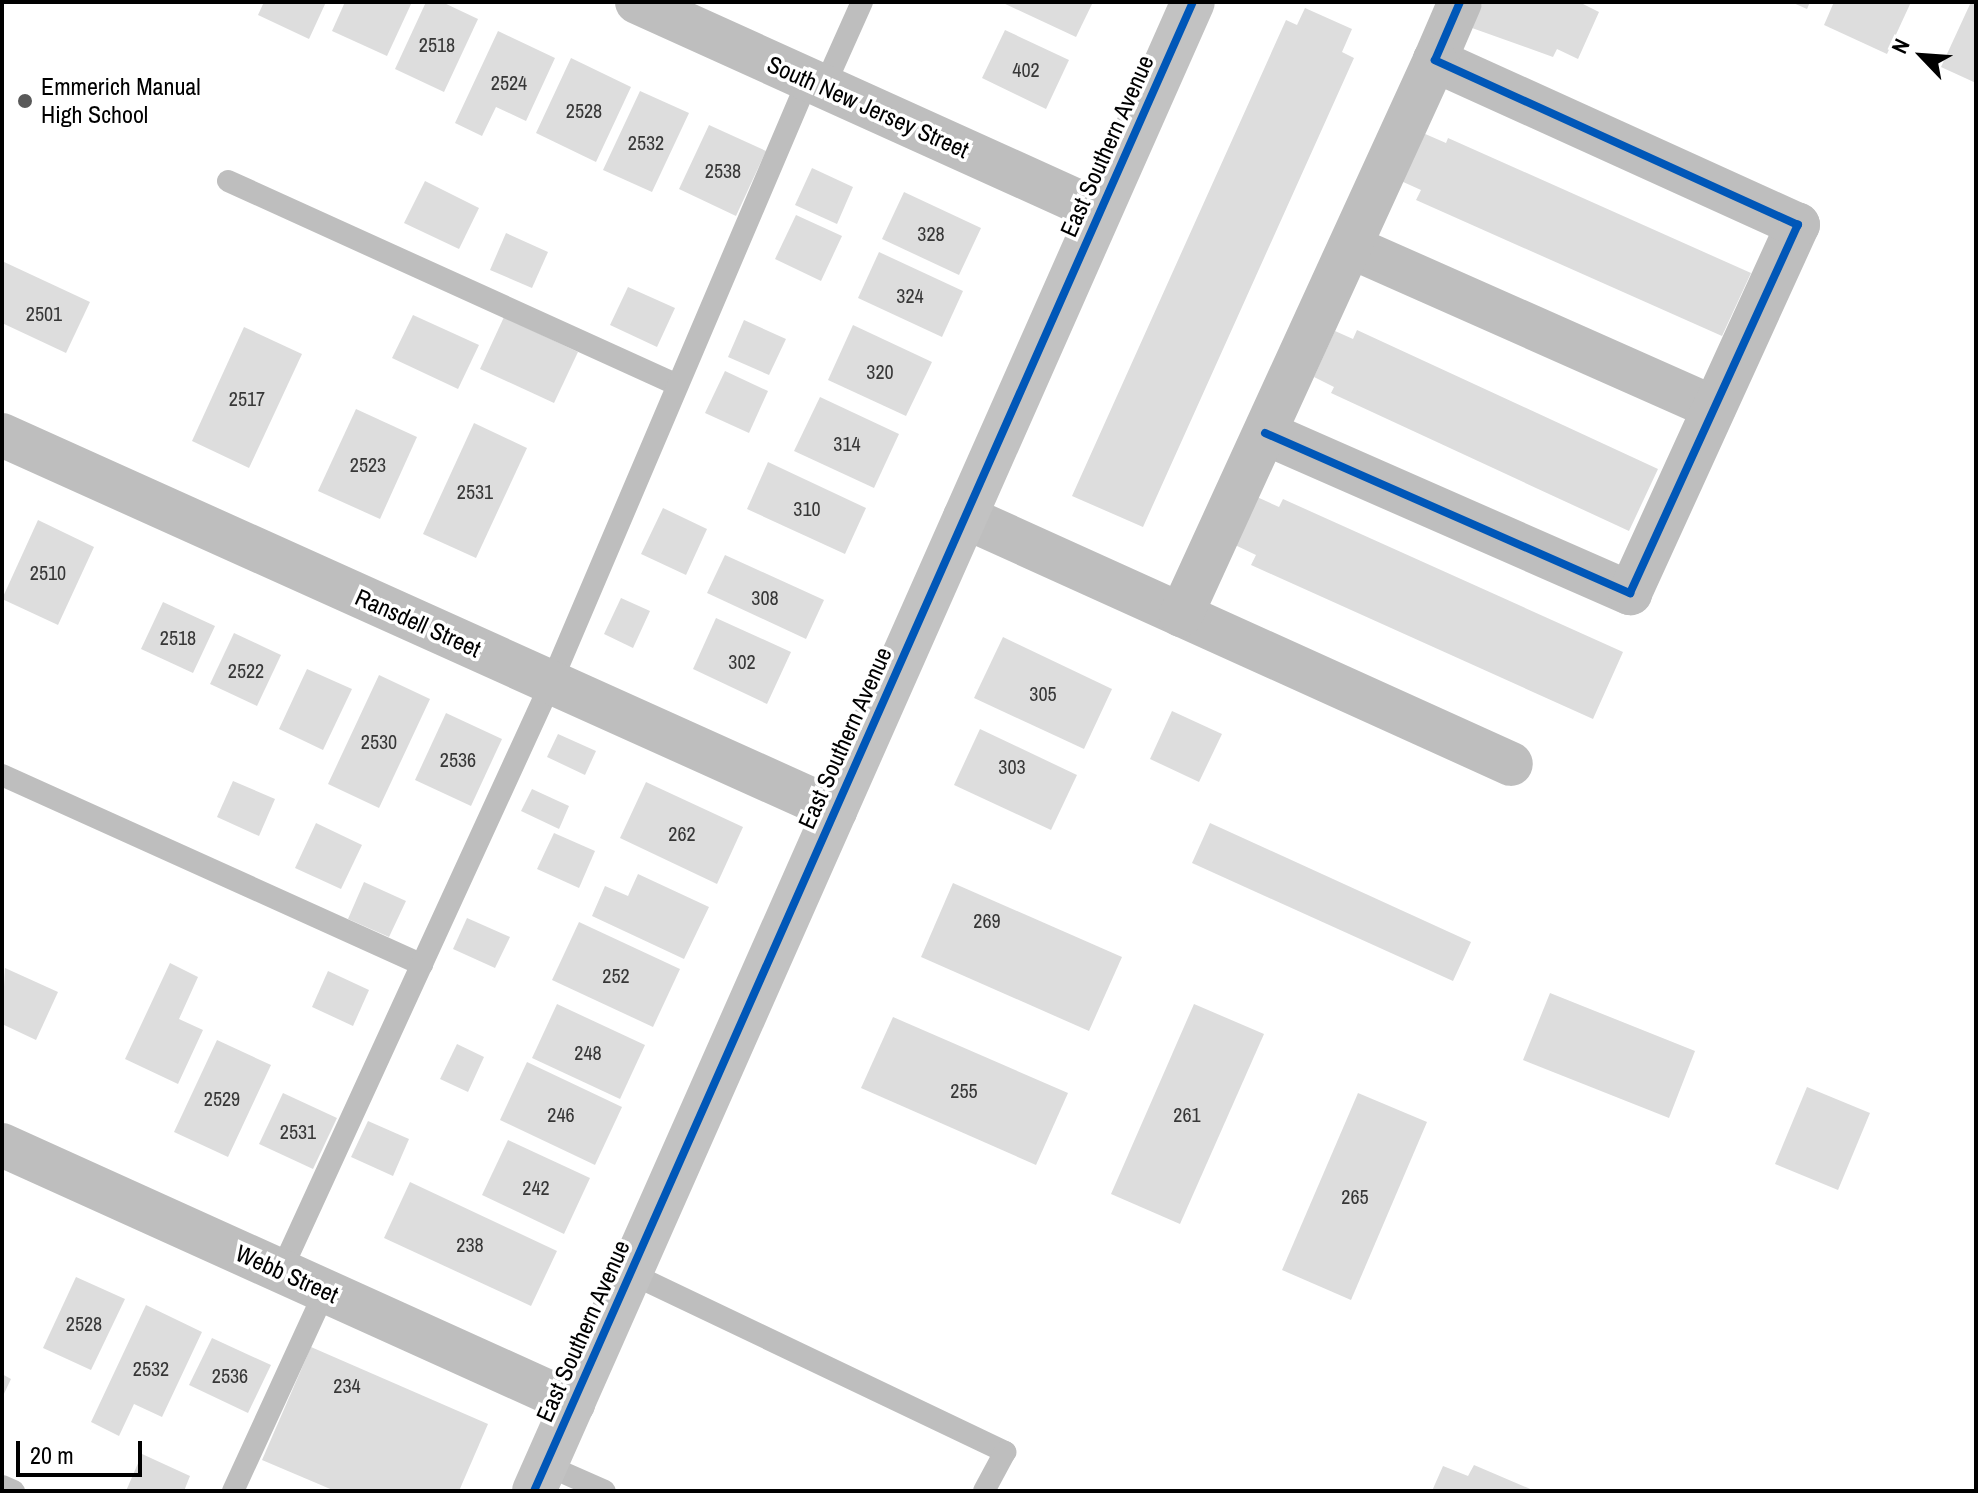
<!DOCTYPE html>
<style>
body{margin:0}
#map{position:relative;width:1978px;height:1493px;overflow:hidden;background:#fff;font-family:"Archivo Narrow",sans-serif}
div>[style]{position:absolute}
[style*='--x']{left:calc(var(--x)*1px);top:calc(var(--y)*1px);width:calc(var(--w)*1px);rotate:calc(var(--a)*1deg)}
.building>*{inset:0;background:#ddd}
.lane>*{height:22px;margin:-11px;padding:0 11px;transform-origin:11px;border-radius:11px;background:#bebebe}
.street>*{height:44px;margin:-22px;padding:0 22px;transform-origin:22px;border-radius:22px;background:#bebebe}
.secondary>*{height:44px;margin:-22px;padding:0 22px;transform-origin:22px;border-radius:22px;background:#c2c2c2}
.cycleway>*{height:8px;margin:-4px;padding:0 4px;transform-origin:4px;border-radius:4px;background:#0057b8}
.dots>*{width:22px;height:22px;translate:-50% -50%;box-sizing:border-box;border:4px solid #fff;border-radius:50%}
span{translate:-50% -50%;white-space:nowrap;text-align:center;line-height:1.15;-webkit-text-stroke:7px #fff;paint-order:stroke}
.number-label{font-size:20px;color:#373737}
.number-label span{-webkit-text-stroke-width:0}
.poi-label{font-size:24px;color:#000}
.left{translate:0 -50%;text-align:left}
.street-label{font-size:24px;color:#000}
.frame{position:absolute;inset:0;border:4px solid #000;pointer-events:none}
.north{position:absolute;left:1882px;top:16px;width:80px;height:80px;-webkit-text-stroke:6px #fff;paint-order:stroke;rotate:295deg;font-size:22px;font-weight:700;line-height:32px;text-align:center;color:#000}
.north::after{content:'';display:block;margin:auto;width:28px;height:36px;background:#000;clip-path:polygon(50% 0,100% 100%,50% 72%,0 100%)}
.scale{position:absolute;left:16px;top:1441px;width:126px;height:36px;box-sizing:border-box;border:4px solid #000;border-top:0;padding-left:10px;font-size:24px;line-height:28px;white-space:nowrap;color:#000;-webkit-text-stroke:6px #fff;paint-order:stroke}
</style>
<div id="map">
<div class="building">
<div style="clip-path:polygon(264px 2px,326px 2px,309px 39px,258px 15px)"></div>
<div style="clip-path:polygon(345px 2px,412px 2px,387px 56px,332px 31px)"></div>
<div style="clip-path:polygon(426px 2px,442px 2px,478px 19px,444px 92px,395px 69px)"></div>
<div style="clip-path:polygon(1001px 2px,1093px 2px,1076px 37px)"></div>
<div style="clip-path:polygon(1483px 2px,1579px 2px,1599px 12px,1578px 59px,1557px 49px,1553px 57px,1472px 28px)"></div>
<div style="clip-path:polygon(1791px 2px,1810px 2px,1807px 9px)"></div>
<div style="clip-path:polygon(1834px 2px,1911px 2px,1887px 54px,1824px 25px)"></div>
<div style="clip-path:polygon(1971px 2px,1976px 2px,1976px 83px,1941px 67px)"></div>
<div style="clip-path:polygon(1305px 8px,1352px 29px,1342px 52px,1354px 58px,1143px 527px,1072px 496px,1286px 20px,1297px 25px)"></div>
<div style="clip-path:polygon(1005px 30px,1069px 60px,1046px 109px,982px 78px)"></div>
<div style="clip-path:polygon(498px 31px,555px 58px,526px 121px,496px 107px,482px 136px,455px 123px)"></div>
<div style="clip-path:polygon(571px 58px,631px 87px,596px 162px,536px 133px)"></div>
<div style="clip-path:polygon(640px 91px,689px 113px,652px 192px,603px 170px)"></div>
<div style="clip-path:polygon(709px 125px,766px 151px,736px 216px,679px 189px)"></div>
<div style="clip-path:polygon(1423px 133px,1446px 143px,1448px 138px,1751px 273px,1722px 336px,1416px 200px,1421px 190px,1401px 181px)"></div>
<div style="clip-path:polygon(812px 168px,853px 187px,837px 224px,795px 205px)"></div>
<div style="clip-path:polygon(425px 181px,479px 208px,459px 249px,404px 223px)"></div>
<div style="clip-path:polygon(904px 192px,981px 228px,959px 275px,882px 239px)"></div>
<div style="clip-path:polygon(796px 215px,842px 236px,821px 281px,775px 259px)"></div>
<div style="clip-path:polygon(506px 233px,548px 252px,532px 288px,490px 270px)"></div>
<div style="clip-path:polygon(879px 252px,963px 291px,942px 337px,858px 298px)"></div>
<div style="clip-path:polygon(2px 261px,90px 302px,66px 353px,2px 323px)"></div>
<div style="clip-path:polygon(628px 287px,675px 308px,657px 347px,610px 325px)"></div>
<div style="clip-path:polygon(413px 315px,479px 345px,458px 389px,392px 358px)"></div>
<div style="clip-path:polygon(504px 317px,578px 352px,554px 403px,480px 369px)"></div>
<div style="clip-path:polygon(744px 320px,786px 339px,769px 375px,728px 357px)"></div>
<div style="clip-path:polygon(853px 325px,932px 362px,906px 416px,828px 380px)"></div>
<div style="clip-path:polygon(244px 327px,302px 354px,249px 468px,192px 441px)"></div>
<div style="clip-path:polygon(1357px 330px,1658px 469px,1629px 531px,1331px 393px,1334px 387px,1314px 377px,1335px 331px,1353px 339px)"></div>
<div style="clip-path:polygon(725px 371px,768px 391px,749px 433px,705px 413px)"></div>
<div style="clip-path:polygon(820px 397px,899px 434px,874px 488px,794px 451px)"></div>
<div style="clip-path:polygon(356px 409px,417px 437px,380px 519px,318px 491px)"></div>
<div style="clip-path:polygon(474px 423px,527px 448px,476px 558px,423px 534px)"></div>
<div style="clip-path:polygon(768px 462px,866px 508px,845px 554px,747px 509px)"></div>
<div style="clip-path:polygon(1257px 497px,1279px 507px,1283px 499px,1623px 652px,1593px 719px,1251px 565px,1256px 555px,1235px 545px)"></div>
<div style="clip-path:polygon(663px 508px,707px 529px,686px 575px,641px 554px)"></div>
<div style="clip-path:polygon(38px 520px,94px 547px,58px 625px,2px 599px)"></div>
<div style="clip-path:polygon(725px 555px,824px 600px,806px 639px,707px 593px)"></div>
<div style="clip-path:polygon(621px 598px,650px 611px,633px 648px,604px 634px)"></div>
<div style="clip-path:polygon(163px 602px,215px 626px,193px 673px,141px 649px)"></div>
<div style="clip-path:polygon(716px 618px,791px 652px,767px 704px,693px 669px)"></div>
<div style="clip-path:polygon(234px 633px,281px 655px,257px 706px,210px 684px)"></div>
<div style="clip-path:polygon(1003px 637px,1112px 689px,1084px 749px,974px 698px)"></div>
<div style="clip-path:polygon(307px 669px,352px 689px,323px 750px,279px 729px)"></div>
<div style="clip-path:polygon(379px 675px,430px 699px,379px 808px,328px 784px)"></div>
<div style="clip-path:polygon(1172px 711px,1222px 734px,1199px 782px,1150px 759px)"></div>
<div style="clip-path:polygon(446px 713px,502px 739px,471px 806px,415px 780px)"></div>
<div style="clip-path:polygon(980px 729px,1077px 775px,1051px 830px,954px 785px)"></div>
<div style="clip-path:polygon(558px 734px,596px 751px,585px 775px,547px 757px)"></div>
<div style="clip-path:polygon(233px 781px,275px 799px,259px 836px,217px 817px)"></div>
<div style="clip-path:polygon(646px 782px,743px 827px,717px 884px,620px 838px)"></div>
<div style="clip-path:polygon(532px 789px,569px 806px,559px 829px,521px 811px)"></div>
<div style="clip-path:polygon(316px 823px,362px 845px,341px 889px,295px 868px)"></div>
<div style="clip-path:polygon(1210px 823px,1471px 942px,1453px 981px,1192px 863px)"></div>
<div style="clip-path:polygon(554px 833px,595px 851px,579px 888px,537px 869px)"></div>
<div style="clip-path:polygon(638px 874px,709px 907px,684px 959px,592px 916px,605px 886px,628px 896px)"></div>
<div style="clip-path:polygon(364px 882px,406px 901px,389px 937px,348px 919px)"></div>
<div style="clip-path:polygon(953px 883px,1122px 957px,1089px 1031px,921px 957px)"></div>
<div style="clip-path:polygon(467px 918px,510px 937px,495px 968px,453px 949px)"></div>
<div style="clip-path:polygon(579px 922px,680px 969px,653px 1027px,552px 980px)"></div>
<div style="clip-path:polygon(170px 963px,198px 977px,179px 1019px,203px 1030px,178px 1084px,125px 1059px)"></div>
<div style="clip-path:polygon(5px 968px,58px 992px,36px 1040px,2px 1024px)"></div>
<div style="clip-path:polygon(328px 971px,369px 990px,353px 1026px,312px 1007px)"></div>
<div style="clip-path:polygon(1550px 993px,1695px 1051px,1669px 1118px,1523px 1060px)"></div>
<div style="clip-path:polygon(557px 1004px,645px 1045px,620px 1099px,532px 1058px)"></div>
<div style="clip-path:polygon(1194px 1004px,1264px 1034px,1180px 1224px,1111px 1194px)"></div>
<div style="clip-path:polygon(893px 1017px,1068px 1093px,1036px 1165px,861px 1088px)"></div>
<div style="clip-path:polygon(217px 1040px,271px 1065px,228px 1157px,174px 1132px)"></div>
<div style="clip-path:polygon(457px 1044px,484px 1057px,468px 1092px,440px 1079px)"></div>
<div style="clip-path:polygon(527px 1062px,622px 1107px,595px 1165px,500px 1120px)"></div>
<div style="clip-path:polygon(1807px 1087px,1870px 1113px,1838px 1190px,1775px 1164px)"></div>
<div style="clip-path:polygon(283px 1093px,337px 1118px,313px 1169px,259px 1144px)"></div>
<div style="clip-path:polygon(1358px 1093px,1427px 1122px,1351px 1300px,1282px 1270px)"></div>
<div style="clip-path:polygon(368px 1121px,409px 1139px,393px 1176px,351px 1157px)"></div>
<div style="clip-path:polygon(508px 1140px,590px 1178px,564px 1234px,482px 1195px)"></div>
<div style="clip-path:polygon(410px 1182px,557px 1251px,531px 1306px,384px 1238px)"></div>
<div style="clip-path:polygon(76px 1277px,125px 1299px,91px 1370px,43px 1348px)"></div>
<div style="clip-path:polygon(146px 1305px,202px 1332px,162px 1417px,134px 1404px,119px 1436px,91px 1422px)"></div>
<div style="clip-path:polygon(212px 1338px,271px 1365px,248px 1413px,189px 1385px)"></div>
<div style="clip-path:polygon(311px 1347px,488px 1424px,459px 1491px,335px 1491px,262px 1460px)"></div>
<div style="clip-path:polygon(2px 1374px,11px 1379px,2px 1398px)"></div>
<div style="clip-path:polygon(142px 1454px,190px 1476px,184px 1491px,126px 1491px)"></div>
<div style="clip-path:polygon(1474px 1465px,1535px 1491px,1432px 1491px,1443px 1466px,1468px 1476px)"></div>
</div>
<div class="lane">
<div style="--x:824;--y:87;--w:93;--a:-65.9"></div>
<div style="--x:228;--y:181;--w:493;--a:24.4"></div>
<div style="--x:2;--y:775;--w:461;--a:24.3"></div>
<div style="--x:281;--y:1271;--w:647;--a:-65.34"></div>
<div style="--x:551;--y:683;--w:655;--a:-66.92"></div>
<div style="--x:630;--y:1273;--w:416;--a:25.5"></div>
<div style="--x:1005;--y:1452;--w:44;--a:118.3"></div>
<div style="--x:546;--y:1465;--w:64;--a:23.8"></div>
<div style="--x:2;--y:1486;--w:13;--a:23"></div>
<div style="--x:233;--y:1491;--w:220;--a:-65.3"></div>
</div>
<div class="street">
<div style="--x:637;--y:2;--w:507;--a:24.34"></div>
<div style="--x:1351;--y:247;--w:397;--a:23.9"></div>
<div style="--x:1265;--y:433;--w:399;--a:23.7"></div>
<div style="--x:1630;--y:593;--w:405;--a:-65.5"></div>
<div style="--x:1798;--y:225;--w:399;--a:-155.6"></div>
<div style="--x:1435;--y:60;--w:63;--a:-66.7"></div>
<div style="--x:2;--y:435;--w:914;--a:24.24"></div>
<div style="--x:965;--y:517;--w:599;--a:24.34"></div>
<div style="--x:1181;--y:615;--w:610;--a:-65.41"></div>
<div style="--x:2;--y:1145;--w:627;--a:24.32"></div>
</div>
<div class="secondary">
<div style="--x:534;--y:1491;--w:1628;--a:-66.13"></div>
</div>
<div class="cycleway">
<div style="--x:1265;--y:433;--w:399;--a:23.7"></div>
<div style="--x:1630;--y:593;--w:405;--a:-65.5"></div>
<div style="--x:1798;--y:225;--w:399;--a:-155.6"></div>
<div style="--x:1435;--y:60;--w:63;--a:-66.7"></div>
<div style="--x:534;--y:1491;--w:1628;--a:-66.13"></div>
</div>
<div class="dots">
<div style="left:25px;top:101px;background:#595959"></div>
</div>
<div class="number-label">
<span style="left:437px;top:44px">2518</span>
<span style="left:1026px;top:69px">402</span>
<span style="left:509px;top:82px">2524</span>
<span style="left:584px;top:110px">2528</span>
<span style="left:646px;top:142px">2532</span>
<span style="left:723px;top:170px">2538</span>
<span style="left:931px;top:233px">328</span>
<span style="left:910px;top:295px">324</span>
<span style="left:44px;top:313px">2501</span>
<span style="left:880px;top:371px">320</span>
<span style="left:247px;top:398px">2517</span>
<span style="left:847px;top:443px">314</span>
<span style="left:368px;top:464px">2523</span>
<span style="left:475px;top:491px">2531</span>
<span style="left:807px;top:508px">310</span>
<span style="left:48px;top:572px">2510</span>
<span style="left:765px;top:597px">308</span>
<span style="left:178px;top:637px">2518</span>
<span style="left:742px;top:661px">302</span>
<span style="left:246px;top:670px">2522</span>
<span style="left:1043px;top:693px">305</span>
<span style="left:379px;top:741px">2530</span>
<span style="left:458px;top:759px">2536</span>
<span style="left:1012px;top:766px">303</span>
<span style="left:682px;top:833px">262</span>
<span style="left:987px;top:920px">269</span>
<span style="left:616px;top:975px">252</span>
<span style="left:588px;top:1052px">248</span>
<span style="left:964px;top:1090px">255</span>
<span style="left:222px;top:1098px">2529</span>
<span style="left:561px;top:1114px">246</span>
<span style="left:1187px;top:1114px">261</span>
<span style="left:298px;top:1131px">2531</span>
<span style="left:536px;top:1187px">242</span>
<span style="left:1355px;top:1196px">265</span>
<span style="left:470px;top:1244px">238</span>
<span style="left:84px;top:1323px">2528</span>
<span style="left:151px;top:1368px">2532</span>
<span style="left:230px;top:1375px">2536</span>
<span style="left:347px;top:1385px">234</span>
</div>
<div class="poi-label">
<span class="left" style="left:41px;top:101px">Emmerich Manual<br>High School</span>
</div>
<div class="street-label">
<span style="left:868px;top:107px;rotate:24deg">South New Jersey Street</span>
<span style="left:1107px;top:146px;rotate:-66deg">East Southern Avenue</span>
<span style="left:418px;top:623px;rotate:24deg">Ransdell Street</span>
<span style="left:845px;top:738px;rotate:-66deg">East Southern Avenue</span>
<span style="left:287px;top:1274px;rotate:24deg">Webb Street</span>
<span style="left:583px;top:1331px;rotate:-66deg">East Southern Avenue</span>
</div>
<div class="frame"></div>
<div class="north">N</div>
<div class="scale">20 m</div>
</div>
